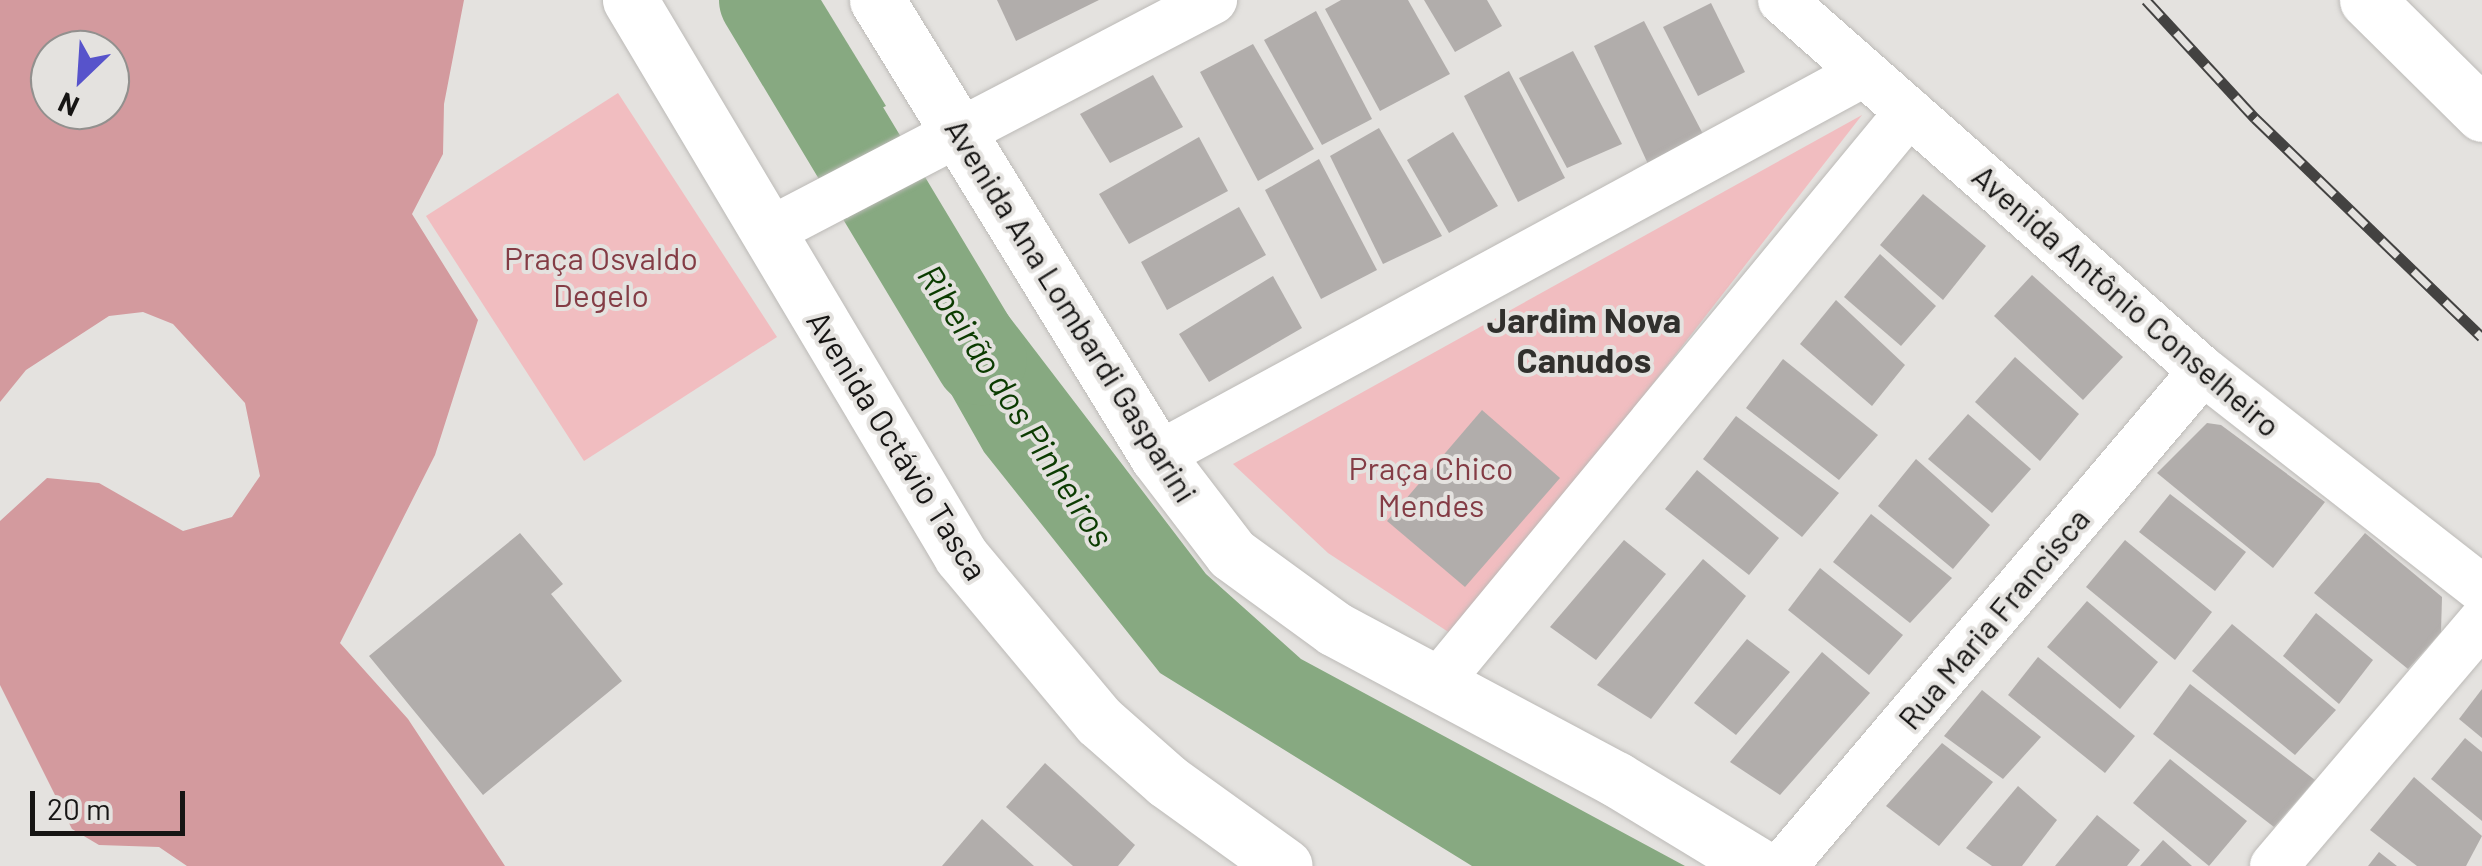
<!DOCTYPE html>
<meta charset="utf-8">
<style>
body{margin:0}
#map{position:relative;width:2482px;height:866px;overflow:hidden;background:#e4e2df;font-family:Barlow,sans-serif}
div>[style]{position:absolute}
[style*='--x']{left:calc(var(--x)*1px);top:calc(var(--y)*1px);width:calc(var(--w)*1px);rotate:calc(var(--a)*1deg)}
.green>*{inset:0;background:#f1bdc0}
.forest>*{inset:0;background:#d39a9e}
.water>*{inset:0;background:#87a981}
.river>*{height:92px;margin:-46px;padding:0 46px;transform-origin:46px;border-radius:46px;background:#87a981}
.building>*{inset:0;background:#b1adab}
.roads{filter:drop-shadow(0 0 2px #bcbab7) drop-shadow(0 0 2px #bcbab7)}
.street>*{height:48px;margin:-24px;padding:0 24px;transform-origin:24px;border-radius:24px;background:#fff}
.secondary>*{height:55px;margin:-27.5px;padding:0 27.5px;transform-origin:27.5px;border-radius:27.5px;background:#fff}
.primary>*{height:55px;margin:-27.5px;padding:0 27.5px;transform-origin:27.5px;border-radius:27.5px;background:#fff}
.rail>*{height:11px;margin-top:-5.5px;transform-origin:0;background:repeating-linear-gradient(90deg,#e4e2df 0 22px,#434241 0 44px);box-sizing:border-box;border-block:2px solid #434241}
span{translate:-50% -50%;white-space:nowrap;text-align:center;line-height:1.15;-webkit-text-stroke:8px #e4e2df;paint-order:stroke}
.park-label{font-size:32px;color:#843c45}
.street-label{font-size:32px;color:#161514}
.neighbourhood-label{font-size:35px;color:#31302d;font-weight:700}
.water-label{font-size:35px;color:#0b3b01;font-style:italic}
.north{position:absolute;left:30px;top:30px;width:100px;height:100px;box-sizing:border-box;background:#e4e2df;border:2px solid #92908e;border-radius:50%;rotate:205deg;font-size:28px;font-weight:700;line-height:40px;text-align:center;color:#161514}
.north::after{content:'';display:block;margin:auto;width:35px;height:45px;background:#5753cb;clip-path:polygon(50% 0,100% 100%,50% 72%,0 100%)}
.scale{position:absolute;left:30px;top:791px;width:155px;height:45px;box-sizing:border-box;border:5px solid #161514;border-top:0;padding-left:12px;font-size:30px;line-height:35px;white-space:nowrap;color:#161514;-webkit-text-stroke:8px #e4e2df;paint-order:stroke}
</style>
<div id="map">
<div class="green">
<div style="clip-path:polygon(618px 93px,777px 337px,584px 461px,426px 216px)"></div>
<div style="clip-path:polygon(1862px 115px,1456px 637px,1328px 553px,1233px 464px)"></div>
</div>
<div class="forest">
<div style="clip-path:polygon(evenodd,0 0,464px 0,444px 104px,443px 154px,412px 214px,478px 320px,435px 455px,340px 643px,408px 719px,505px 866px,187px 866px,159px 847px,99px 845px,72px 829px,0 685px,0 521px,47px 478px,99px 483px,183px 531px,232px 517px,260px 476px,245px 403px,173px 324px,143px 312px,109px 316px,26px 370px,0 402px,0 0,50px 50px,110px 50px,110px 110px,50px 110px,50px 50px)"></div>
</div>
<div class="water">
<div style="clip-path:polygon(721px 0,821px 0,886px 106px,805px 144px)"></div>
<div style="clip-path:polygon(946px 234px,1206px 574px,1301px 659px,1685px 866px,1472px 866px,1160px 673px,984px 452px,881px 270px)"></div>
</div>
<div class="river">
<div style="--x:765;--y:0;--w:419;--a:59"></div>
</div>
<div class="building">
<div style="clip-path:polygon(997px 0,1099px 0,1016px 41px)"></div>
<div style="clip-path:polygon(1341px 0,1408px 0,1450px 74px,1380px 111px,1325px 9px)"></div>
<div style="clip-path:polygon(1424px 0,1487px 0,1502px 26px,1455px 52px)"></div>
<div style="clip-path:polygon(1711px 3px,1745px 72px,1698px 96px,1663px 27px)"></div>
<div style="clip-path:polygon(1316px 11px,1372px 119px,1322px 145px,1264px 40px)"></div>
<div style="clip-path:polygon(1644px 21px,1703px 134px,1648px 164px,1594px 46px)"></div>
<div style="clip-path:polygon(1253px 44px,1314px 149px,1258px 181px,1200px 72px)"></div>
<div style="clip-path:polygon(1573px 51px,1622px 144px,1567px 168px,1519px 78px)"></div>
<div style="clip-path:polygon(1509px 71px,1565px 178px,1518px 202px,1464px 96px)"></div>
<div style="clip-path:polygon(1153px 75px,1183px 127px,1110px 163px,1080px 114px)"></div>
<div style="clip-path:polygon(1379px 128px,1442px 236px,1383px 264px,1330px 156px)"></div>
<div style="clip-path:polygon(1453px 132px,1498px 206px,1449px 233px,1407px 160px)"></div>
<div style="clip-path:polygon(1199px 137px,1228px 191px,1129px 244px,1099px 194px)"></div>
<div style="clip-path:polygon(1319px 159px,1377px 270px,1321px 299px,1265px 190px)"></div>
<div style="clip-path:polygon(1923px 194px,1986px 246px,1943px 300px,1880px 245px)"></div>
<div style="clip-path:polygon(1239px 207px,1266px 255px,1167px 310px,1141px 262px)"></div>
<div style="clip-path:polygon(1880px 254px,1936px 306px,1901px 346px,1844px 297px)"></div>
<div style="clip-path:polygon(2032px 275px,2123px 357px,2083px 400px,1994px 316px)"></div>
<div style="clip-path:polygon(1273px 276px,1302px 328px,1209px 382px,1179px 334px)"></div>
<div style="clip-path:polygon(1836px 300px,1905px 365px,1872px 406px,1800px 344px)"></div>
<div style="clip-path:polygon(2015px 357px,2079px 414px,2040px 461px,1975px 402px)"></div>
<div style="clip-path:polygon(1783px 359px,1878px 435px,1839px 480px,1746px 408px)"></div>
<div style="clip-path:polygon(1482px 410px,1560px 478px,1465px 587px,1387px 521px)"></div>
<div style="clip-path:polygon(1968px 414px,2031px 469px,1992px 513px,1928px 459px)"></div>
<div style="clip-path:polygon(1736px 416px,1839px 493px,1802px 537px,1703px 459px)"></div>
<div style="clip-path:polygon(2207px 423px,2221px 425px,2325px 502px,2273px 568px,2157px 473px)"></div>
<div style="clip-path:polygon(1916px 459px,1990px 525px,1953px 569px,1878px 506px)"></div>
<div style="clip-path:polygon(1697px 470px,1779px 538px,1749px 575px,1665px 509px)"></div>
<div style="clip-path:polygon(2170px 494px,2246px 552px,2215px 591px,2139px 532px)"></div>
<div style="clip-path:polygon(1871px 514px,1952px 578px,1910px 623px,1833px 562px)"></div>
<div style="clip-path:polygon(520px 533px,563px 584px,551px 594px,622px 681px,483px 795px,369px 656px)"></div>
<div style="clip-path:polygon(2365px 533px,2442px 597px,2441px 632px,2408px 669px,2314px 593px)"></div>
<div style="clip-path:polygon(1624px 540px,1666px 574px,1596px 660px,1550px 627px)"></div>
<div style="clip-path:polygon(2125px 540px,2212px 612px,2175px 660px,2086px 587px)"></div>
<div style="clip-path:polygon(1703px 559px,1746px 596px,1651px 719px,1597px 685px)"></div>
<div style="clip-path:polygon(1820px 568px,1903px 635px,1869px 675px,1788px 610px)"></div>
<div style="clip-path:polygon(2087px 601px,2158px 662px,2120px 709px,2047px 647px)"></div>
<div style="clip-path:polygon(2316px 613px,2373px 660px,2339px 704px,2283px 656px)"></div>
<div style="clip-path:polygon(2232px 624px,2336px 710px,2295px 755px,2192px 671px)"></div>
<div style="clip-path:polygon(1747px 639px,1790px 672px,1736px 735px,1694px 703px)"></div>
<div style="clip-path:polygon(1822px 652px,1870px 693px,1780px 795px,1730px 762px)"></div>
<div style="clip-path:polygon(2038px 657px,2135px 736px,2105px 773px,2008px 695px)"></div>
<div style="clip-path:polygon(2190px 684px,2315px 780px,2274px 827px,2153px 734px)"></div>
<div style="clip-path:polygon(2482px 689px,2482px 738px,2459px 719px)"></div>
<div style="clip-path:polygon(1982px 690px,2041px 737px,2003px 779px,1944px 736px)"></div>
<div style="clip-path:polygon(2465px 738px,2482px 752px,2482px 821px,2431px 779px)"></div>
<div style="clip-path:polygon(1942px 743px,1993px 782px,1939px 846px,1886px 806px)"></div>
<div style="clip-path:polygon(2170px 759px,2247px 821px,2209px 866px,2133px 803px)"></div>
<div style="clip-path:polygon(1045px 763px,1135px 845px,1118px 866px,1073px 866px,1006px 807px)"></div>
<div style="clip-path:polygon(2414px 777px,2482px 836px,2466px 866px,2417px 866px,2370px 830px)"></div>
<div style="clip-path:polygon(2018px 786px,2057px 820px,2022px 866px,1992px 866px,1966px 848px)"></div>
<div style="clip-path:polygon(2097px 815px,2140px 850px,2127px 866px,2055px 866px)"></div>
<div style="clip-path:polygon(982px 819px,1034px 866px,942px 866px)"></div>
<div style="clip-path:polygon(2163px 840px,2192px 866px,2140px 866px)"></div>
<div style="clip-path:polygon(2379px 852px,2397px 866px,2368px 866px)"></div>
</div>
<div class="roads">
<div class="street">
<div style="--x:1782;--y:0;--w:561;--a:41.39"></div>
<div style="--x:2203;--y:371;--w:354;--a:38"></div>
<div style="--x:768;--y:232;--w:502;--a:-27.54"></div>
<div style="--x:1157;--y:456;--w:800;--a:-28.46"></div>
<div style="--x:1436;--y:685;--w:743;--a:-50.46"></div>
<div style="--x:1783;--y:866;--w:649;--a:-49.69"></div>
<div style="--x:2274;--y:866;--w:321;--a:-49.6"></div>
</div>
<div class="secondary">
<div style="--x:630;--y:0;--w:647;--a:59.23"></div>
<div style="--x:961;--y:556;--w:215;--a:50.1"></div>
<div style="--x:1099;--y:721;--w:91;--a:41.4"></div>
<div style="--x:1167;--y:781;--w:145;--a:35.8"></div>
<div style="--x:877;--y:0;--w:535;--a:58.45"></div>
<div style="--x:1157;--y:456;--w:123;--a:52.6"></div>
<div style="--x:1232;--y:554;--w:127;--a:36.1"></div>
<div style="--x:1335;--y:629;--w:319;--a:28.1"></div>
<div style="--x:1616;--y:779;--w:167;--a:31.3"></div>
</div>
<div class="primary">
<div style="--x:2367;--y:0;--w:162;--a:44.7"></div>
</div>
</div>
<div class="rail">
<div style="--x:2146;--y:0;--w:161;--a:47.3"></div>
<div style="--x:2255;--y:118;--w:315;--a:44"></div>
</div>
<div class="park-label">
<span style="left:601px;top:276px">Praça Osvaldo<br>Degelo</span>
<span style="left:1431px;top:486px">Praça Chico<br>Mendes</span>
</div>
<div class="street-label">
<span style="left:2127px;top:300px;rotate:41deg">Avenida Antônio Conselheiro</span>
<span style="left:1072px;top:310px;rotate:58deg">Avenida Ana Lombardi Gasparini</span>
<span style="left:898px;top:445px;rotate:58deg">Avenida Octávio Tasca</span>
<span style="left:1993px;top:618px;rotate:-50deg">Rua Maria Francisca</span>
</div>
<div class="neighbourhood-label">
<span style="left:1584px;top:339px">Jardim Nova<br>Canudos</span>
</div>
<div class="water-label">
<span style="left:1017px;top:405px;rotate:57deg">Ribeirão dos Pinheiros</span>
</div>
<div class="north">N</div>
<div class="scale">20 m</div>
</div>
